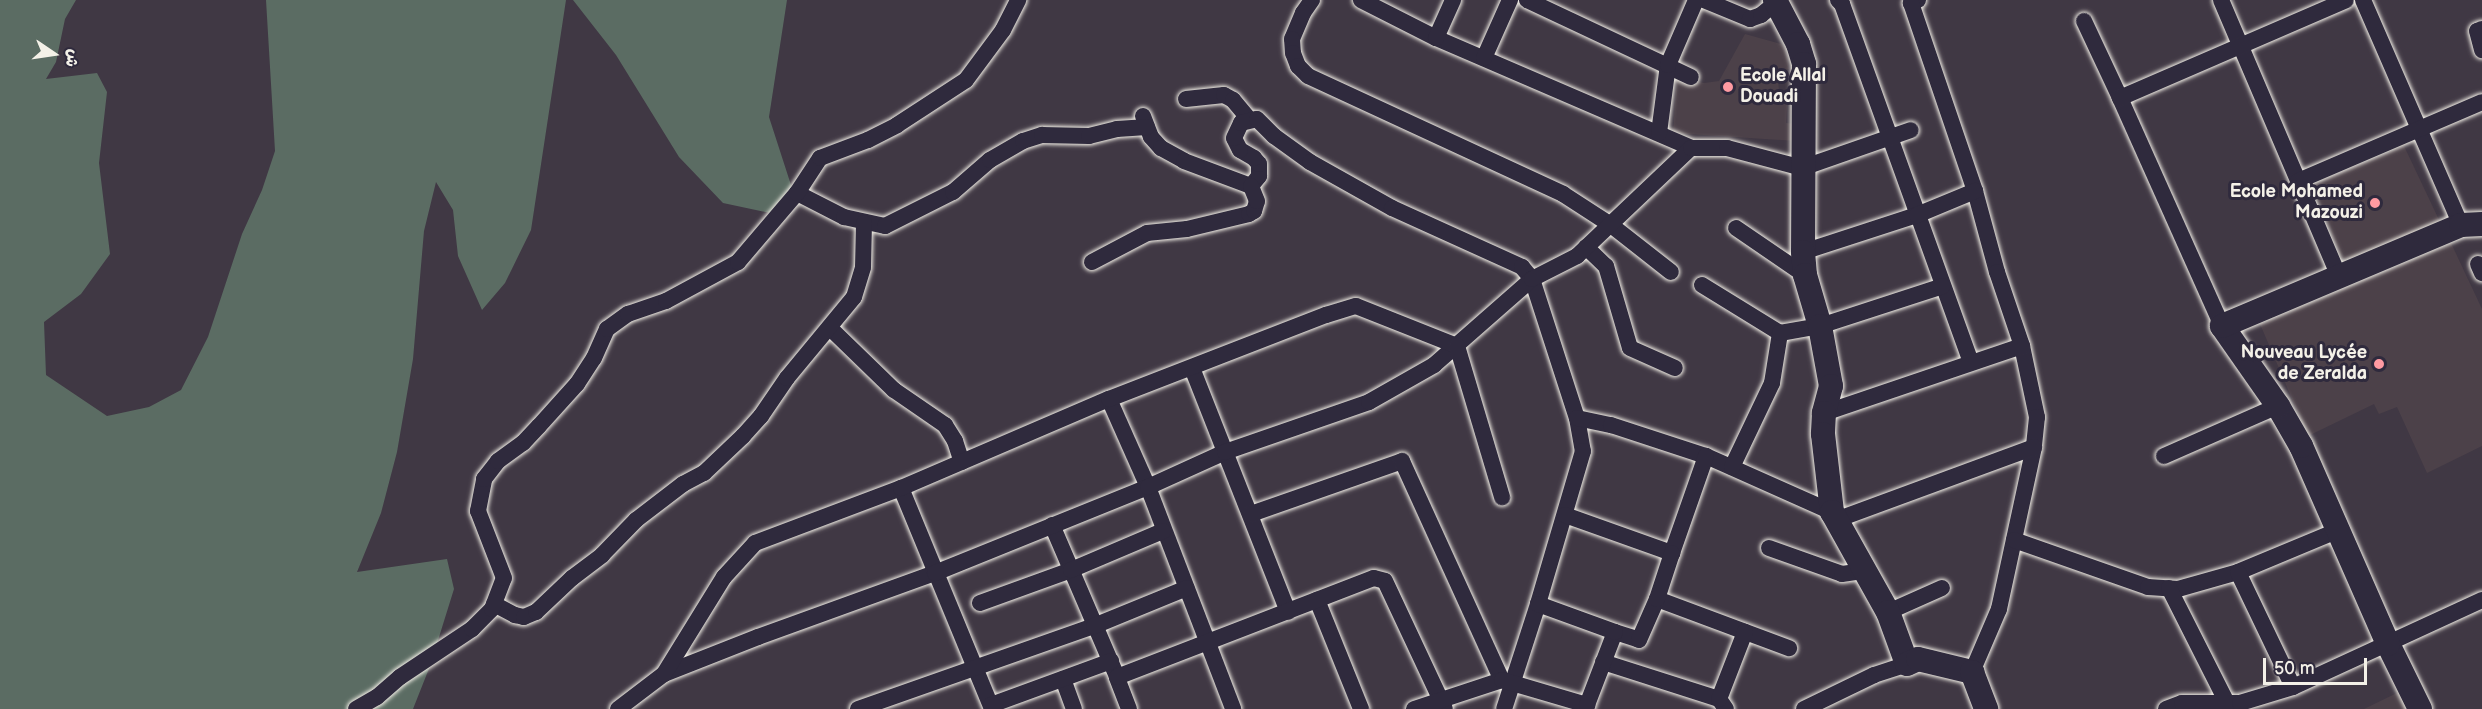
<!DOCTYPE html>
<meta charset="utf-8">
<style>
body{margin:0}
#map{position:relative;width:2482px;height:709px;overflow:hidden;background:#403844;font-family:"Balsamiq Sans","Playpen Sans Arabic",sans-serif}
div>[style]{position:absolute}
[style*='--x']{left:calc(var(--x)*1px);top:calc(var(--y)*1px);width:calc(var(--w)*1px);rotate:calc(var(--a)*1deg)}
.built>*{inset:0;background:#4c4149}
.green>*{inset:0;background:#5b6c63}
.roads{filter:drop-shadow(0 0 2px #f4f1e8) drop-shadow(0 0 2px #f4f1e8)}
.street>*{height:16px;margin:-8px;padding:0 8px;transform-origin:8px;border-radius:8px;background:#2f2a3d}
.secondary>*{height:24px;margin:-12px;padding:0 12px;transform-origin:12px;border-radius:12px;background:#2f2a3d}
.dots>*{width:16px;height:16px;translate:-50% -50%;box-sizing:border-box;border:3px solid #2f2a3d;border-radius:50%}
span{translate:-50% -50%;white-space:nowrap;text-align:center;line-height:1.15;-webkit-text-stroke:6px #2f2a3d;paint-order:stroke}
.poi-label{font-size:18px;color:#f4f1e8;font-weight:700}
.left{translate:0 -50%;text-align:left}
.right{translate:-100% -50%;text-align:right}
.north{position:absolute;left:24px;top:24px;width:60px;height:60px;-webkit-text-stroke:4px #2f2a3d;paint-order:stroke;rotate:103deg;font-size:16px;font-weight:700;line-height:24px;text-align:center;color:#f4f1e8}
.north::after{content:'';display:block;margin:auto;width:21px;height:27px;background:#f4f1e8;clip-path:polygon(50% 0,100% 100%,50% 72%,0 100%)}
.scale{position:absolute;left:2263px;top:658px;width:104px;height:27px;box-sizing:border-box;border:3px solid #f4f1e8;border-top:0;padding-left:8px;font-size:18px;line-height:21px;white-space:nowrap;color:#f4f1e8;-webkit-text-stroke:4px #2f2a3d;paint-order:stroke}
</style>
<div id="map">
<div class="built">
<div style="clip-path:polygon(1745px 34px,1781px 44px,1786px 49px,1789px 69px,1777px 72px,1779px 90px,1788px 91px,1786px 123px,1797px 124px,1796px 141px,1673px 133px,1677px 77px,1704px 83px,1719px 81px)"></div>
<div style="clip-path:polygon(2404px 146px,2440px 222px,2353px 262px,2345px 261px,2340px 255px,2312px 184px)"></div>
<div style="clip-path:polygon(2451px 243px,2482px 309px,2482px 446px,2427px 473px,2397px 407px,2379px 414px,2374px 404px,2308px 436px,2260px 324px)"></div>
<div style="clip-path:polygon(2401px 691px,2409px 709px,2364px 709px)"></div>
</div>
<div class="green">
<div style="clip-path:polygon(0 0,76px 0,65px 19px,56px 62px,46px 79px,97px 73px,107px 92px,99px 163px,110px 254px,81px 294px,44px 322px,46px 375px,107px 416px,149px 407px,181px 390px,208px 337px,242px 234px,262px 190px,275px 151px,266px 0,566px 0,531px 230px,505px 283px,482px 310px,458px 256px,453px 210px,436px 182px,424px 231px,413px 359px,397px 452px,381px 513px,357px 572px,447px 559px,454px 589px,430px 666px,413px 709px,0 709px)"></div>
<div style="clip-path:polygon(573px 0,787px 0,769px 117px,791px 185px,784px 216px,723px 203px,679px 157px,616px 55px)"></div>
</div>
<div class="roads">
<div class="street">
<div style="--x:1312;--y:0;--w:16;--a:125"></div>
<div style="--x:1303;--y:13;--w:28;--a:113"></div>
<div style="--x:1292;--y:39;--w:14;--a:86"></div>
<div style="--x:1293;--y:53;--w:14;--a:69"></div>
<div style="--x:1298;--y:66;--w:14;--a:45"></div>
<div style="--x:1308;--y:76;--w:281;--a:24.8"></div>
<div style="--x:1563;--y:194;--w:57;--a:32.9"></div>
<div style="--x:1611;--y:225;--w:76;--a:38.1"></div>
<div style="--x:1361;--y:0;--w:84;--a:26.9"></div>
<div style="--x:1436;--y:38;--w:278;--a:23.3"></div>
<div style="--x:1527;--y:0;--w:181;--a:25.2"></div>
<div style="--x:1704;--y:0;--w:50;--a:22.4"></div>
<div style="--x:1750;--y:19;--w:12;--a:-20"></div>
<div style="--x:1761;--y:15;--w:19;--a:-39"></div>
<div style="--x:1838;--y:0;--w:6;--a:45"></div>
<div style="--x:1842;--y:4;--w:381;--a:70.2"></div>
<div style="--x:1918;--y:0;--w:8;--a:157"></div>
<div style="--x:1911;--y:3;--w:199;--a:71.2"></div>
<div style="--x:1975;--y:191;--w:84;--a:74.8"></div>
<div style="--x:1997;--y:272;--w:78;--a:71.3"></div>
<div style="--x:2022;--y:346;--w:73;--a:78.1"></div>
<div style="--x:2037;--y:417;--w:30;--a:96"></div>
<div style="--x:2034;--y:447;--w:166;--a:102.2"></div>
<div style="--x:1999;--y:609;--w:69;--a:113.2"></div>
<div style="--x:2221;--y:0;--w:301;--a:66.9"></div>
<div style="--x:2363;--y:0;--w:245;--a:66.5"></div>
<div style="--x:2084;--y:21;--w:85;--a:64.9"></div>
<div style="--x:2482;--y:29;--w:5;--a:158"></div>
<div style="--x:2477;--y:31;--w:20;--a:75"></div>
<div style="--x:1436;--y:38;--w:42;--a:-65.9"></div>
<div style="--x:1484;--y:58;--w:64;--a:-65.9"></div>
<div style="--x:1186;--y:99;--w:38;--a:-6"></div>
<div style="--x:1224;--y:95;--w:10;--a:29"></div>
<div style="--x:1233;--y:100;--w:25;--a:50"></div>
<div style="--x:1143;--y:116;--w:22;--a:69"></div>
<div style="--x:1151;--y:137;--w:15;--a:48"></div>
<div style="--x:1161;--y:148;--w:26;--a:29"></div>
<div style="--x:1184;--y:161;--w:72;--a:20.5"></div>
<div style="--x:1251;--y:186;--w:13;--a:-51"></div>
<div style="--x:1259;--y:176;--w:12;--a:-90"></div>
<div style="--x:1259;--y:164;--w:8;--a:-130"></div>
<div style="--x:1254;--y:158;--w:16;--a:-150"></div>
<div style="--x:1240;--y:150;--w:13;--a:-117"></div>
<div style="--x:1234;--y:138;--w:17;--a:-65"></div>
<div style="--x:1241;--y:123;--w:16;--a:-14"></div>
<div style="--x:1257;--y:119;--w:24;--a:45"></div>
<div style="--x:1274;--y:136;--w:44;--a:35.8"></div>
<div style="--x:1310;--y:162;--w:94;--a:29.3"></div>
<div style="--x:1392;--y:208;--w:143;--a:24.4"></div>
<div style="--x:1522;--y:267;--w:16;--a:50"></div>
<div style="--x:1532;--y:279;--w:146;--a:72.1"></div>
<div style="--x:1577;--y:418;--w:34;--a:80"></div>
<div style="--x:1583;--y:451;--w:159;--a:106.4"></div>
<div style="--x:1538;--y:604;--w:110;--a:107.9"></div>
<div style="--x:1659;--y:133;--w:69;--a:-82.5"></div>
<div style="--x:1668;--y:65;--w:71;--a:-66.7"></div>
<div style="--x:2298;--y:181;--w:200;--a:-23.2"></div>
<div style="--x:797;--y:193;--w:53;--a:27.1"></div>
<div style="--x:844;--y:217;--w:42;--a:12.4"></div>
<div style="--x:885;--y:226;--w:76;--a:-26.6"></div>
<div style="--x:953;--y:192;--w:49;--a:-40.9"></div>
<div style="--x:990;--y:160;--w:38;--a:-30"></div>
<div style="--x:1023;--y:141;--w:20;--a:-18"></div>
<div style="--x:1042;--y:135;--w:47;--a:1.2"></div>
<div style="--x:1089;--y:136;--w:29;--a:-14"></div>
<div style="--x:1117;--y:129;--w:30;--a:-4"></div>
<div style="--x:1736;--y:228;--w:83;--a:34.3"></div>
<div style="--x:1586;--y:247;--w:28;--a:44"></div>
<div style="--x:1606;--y:266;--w:85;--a:73.7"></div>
<div style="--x:1630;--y:348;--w:49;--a:24"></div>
<div style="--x:1803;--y:252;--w:120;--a:-18"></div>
<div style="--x:1917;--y:215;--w:63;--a:-22.5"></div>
<div style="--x:1092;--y:262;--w:62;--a:-27.8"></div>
<div style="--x:1147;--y:233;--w:40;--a:-5.7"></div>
<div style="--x:1187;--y:229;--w:64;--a:-13.6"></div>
<div style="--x:1249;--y:214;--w:6;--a:-31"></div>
<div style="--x:1254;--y:211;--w:10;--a:-73"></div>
<div style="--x:1257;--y:201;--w:16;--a:-112"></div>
<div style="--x:2478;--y:264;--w:10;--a:66"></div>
<div style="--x:1702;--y:285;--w:92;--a:31.6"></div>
<div style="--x:2222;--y:326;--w:250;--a:-114.1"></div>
<div style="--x:2120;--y:98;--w:246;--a:-23.4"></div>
<div style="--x:830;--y:328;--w:89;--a:44.1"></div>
<div style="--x:894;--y:390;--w:62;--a:34.5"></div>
<div style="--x:945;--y:425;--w:19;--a:58"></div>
<div style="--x:955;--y:441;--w:22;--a:72"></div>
<div style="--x:1192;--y:368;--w:262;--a:68.5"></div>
<div style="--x:1109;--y:399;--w:96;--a:66.1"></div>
<div style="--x:1148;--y:487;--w:238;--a:69"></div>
<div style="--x:1824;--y:413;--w:209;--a:-18.7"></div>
<div style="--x:1577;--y:418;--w:35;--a:12"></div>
<div style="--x:1611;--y:425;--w:100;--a:18.1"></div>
<div style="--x:1706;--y:456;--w:138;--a:24"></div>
<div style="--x:2164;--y:456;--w:124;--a:-23.7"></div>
<div style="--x:1732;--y:467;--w:93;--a:-64.5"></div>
<div style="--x:1772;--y:383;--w:51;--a:-80.9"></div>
<div style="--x:1780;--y:333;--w:41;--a:-9.9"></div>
<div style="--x:1820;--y:326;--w:129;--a:-18"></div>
<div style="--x:901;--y:488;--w:239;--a:67.6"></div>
<div style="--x:1251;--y:514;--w:160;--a:-19.3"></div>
<div style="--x:1402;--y:461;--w:241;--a:65.5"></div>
<div style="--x:1565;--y:515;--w:114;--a:19.6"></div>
<div style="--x:1672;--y:553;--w:103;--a:-70.7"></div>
<div style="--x:1836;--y:520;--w:211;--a:-20.2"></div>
<div style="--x:1052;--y:525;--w:165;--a:66.8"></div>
<div style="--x:2014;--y:540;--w:142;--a:19.3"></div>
<div style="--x:2148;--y:587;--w:30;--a:4"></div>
<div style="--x:2178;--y:589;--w:62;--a:-15.8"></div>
<div style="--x:2238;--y:572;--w:109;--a:-22.6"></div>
<div style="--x:1769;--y:548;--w:77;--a:19.6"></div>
<div style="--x:1842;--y:574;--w:22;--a:-8"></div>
<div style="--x:2169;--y:588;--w:129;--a:63.2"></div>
<div style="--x:1657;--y:599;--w:141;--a:20.4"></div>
<div style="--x:1317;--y:600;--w:118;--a:68"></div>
<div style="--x:980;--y:603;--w:97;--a:-19.9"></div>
<div style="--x:1071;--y:570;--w:100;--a:-23"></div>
<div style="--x:494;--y:604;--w:24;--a:28"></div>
<div style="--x:515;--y:615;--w:9;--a:13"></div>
<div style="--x:524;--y:617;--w:13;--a:-23"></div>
<div style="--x:536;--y:612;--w:50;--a:-43.4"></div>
<div style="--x:572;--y:578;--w:38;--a:-37"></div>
<div style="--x:602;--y:555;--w:49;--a:-45.8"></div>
<div style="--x:636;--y:520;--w:59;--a:-37.5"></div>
<div style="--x:683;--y:484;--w:24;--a:-28"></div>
<div style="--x:704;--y:473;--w:54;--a:-43.5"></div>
<div style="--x:743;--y:436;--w:27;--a:-48"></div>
<div style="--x:761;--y:416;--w:46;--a:-55.6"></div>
<div style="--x:787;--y:378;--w:105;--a:-50.4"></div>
<div style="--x:854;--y:297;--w:31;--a:-73"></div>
<div style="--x:863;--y:267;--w:44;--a:-88.7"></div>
<div style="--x:1888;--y:612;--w:59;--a:-24"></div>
<div style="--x:1615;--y:632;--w:25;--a:18"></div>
<div style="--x:1639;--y:640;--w:45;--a:-66.3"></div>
<div style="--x:1657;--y:599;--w:48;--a:-71.9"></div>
<div style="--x:1603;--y:662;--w:122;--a:17.7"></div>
<div style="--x:664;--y:674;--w:101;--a:-21.5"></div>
<div style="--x:758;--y:637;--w:188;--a:-19.9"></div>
<div style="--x:935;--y:573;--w:230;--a:-22"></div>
<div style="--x:1148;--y:487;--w:85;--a:-24.4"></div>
<div style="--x:1225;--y:452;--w:152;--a:-19.1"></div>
<div style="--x:1369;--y:402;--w:75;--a:-29.6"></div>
<div style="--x:1434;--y:365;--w:130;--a:-41.3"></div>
<div style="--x:1532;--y:279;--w:51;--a:-27.1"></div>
<div style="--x:1577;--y:256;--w:157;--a:-43.5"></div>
<div style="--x:1691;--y:148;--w:36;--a:0"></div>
<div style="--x:1727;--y:148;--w:78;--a:14.9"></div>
<div style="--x:1802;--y:168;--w:115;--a:-19.2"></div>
<div style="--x:1063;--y:679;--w:32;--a:70"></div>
<div style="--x:2293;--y:687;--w:208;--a:-24.7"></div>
<div style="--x:991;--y:705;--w:128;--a:-20.1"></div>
<div style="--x:356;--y:709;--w:24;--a:-30"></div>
<div style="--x:377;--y:697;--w:30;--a:-41"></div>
<div style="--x:400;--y:677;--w:87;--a:-33.7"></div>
<div style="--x:472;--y:629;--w:28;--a:-45"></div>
<div style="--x:492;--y:609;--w:33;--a:-69"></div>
<div style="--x:504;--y:578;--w:72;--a:-111.2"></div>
<div style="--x:478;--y:511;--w:33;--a:-79"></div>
<div style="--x:484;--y:479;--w:23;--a:-52"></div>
<div style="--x:498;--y:461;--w:31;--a:-36"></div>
<div style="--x:523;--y:443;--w:23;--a:-47"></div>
<div style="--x:539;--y:426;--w:57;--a:-47.9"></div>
<div style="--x:577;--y:384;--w:31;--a:-57"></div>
<div style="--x:594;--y:358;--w:32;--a:-66"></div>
<div style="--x:607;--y:329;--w:26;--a:-36"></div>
<div style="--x:628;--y:314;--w:40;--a:-18.9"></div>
<div style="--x:666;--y:301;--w:82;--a:-28.4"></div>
<div style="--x:738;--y:262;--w:91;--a:-49.5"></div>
<div style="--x:797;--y:193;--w:42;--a:-56.7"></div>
<div style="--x:820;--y:158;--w:51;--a:-20.6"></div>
<div style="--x:868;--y:140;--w:33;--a:-27"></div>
<div style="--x:897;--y:125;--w:82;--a:-33.1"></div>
<div style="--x:966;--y:80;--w:62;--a:-53.5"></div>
<div style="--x:1003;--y:30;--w:34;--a:-63"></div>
<div style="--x:618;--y:709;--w:58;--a:-37.3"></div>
<div style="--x:664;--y:674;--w:114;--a:-58.3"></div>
<div style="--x:724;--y:577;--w:46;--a:-47.6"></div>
<div style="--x:755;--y:543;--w:156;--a:-20.6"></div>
<div style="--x:901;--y:488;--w:226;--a:-23.2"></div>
<div style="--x:1109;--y:399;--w:233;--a:-21.2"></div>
<div style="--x:1326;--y:315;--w:31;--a:-17"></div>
<div style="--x:1356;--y:306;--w:109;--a:21.6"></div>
<div style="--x:1457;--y:346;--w:158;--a:73.4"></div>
<div style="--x:858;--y:709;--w:250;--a:-19.4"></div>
<div style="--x:1094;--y:626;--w:100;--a:-22.2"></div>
<div style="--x:1129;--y:709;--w:34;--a:-111"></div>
<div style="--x:1117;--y:677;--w:275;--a:-21.1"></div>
<div style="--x:1374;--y:578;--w:11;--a:15"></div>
<div style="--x:1385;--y:581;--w:141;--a:64.9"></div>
<div style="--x:1414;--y:709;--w:93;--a:-18.2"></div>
<div style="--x:1502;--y:680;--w:89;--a:16.4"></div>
<div style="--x:1587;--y:705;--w:78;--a:-69"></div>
<div style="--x:1615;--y:632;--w:82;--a:-160"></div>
<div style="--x:1726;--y:709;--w:12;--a:-125"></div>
<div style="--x:1719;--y:699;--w:72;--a:-68.8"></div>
<div style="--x:1804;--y:709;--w:78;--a:-25.9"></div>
<div style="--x:1874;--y:675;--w:35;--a:-18"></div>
<div style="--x:2166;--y:709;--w:17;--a:-21"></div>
<div style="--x:2182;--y:703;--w:58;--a:0"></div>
<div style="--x:2240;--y:703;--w:55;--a:-16.8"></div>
<div style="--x:2293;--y:687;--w:127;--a:-115.6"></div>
</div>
<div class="secondary">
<div style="--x:1775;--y:0;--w:50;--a:62.4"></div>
<div style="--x:1798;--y:44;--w:21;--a:73"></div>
<div style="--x:1804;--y:64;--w:188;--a:90.3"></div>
<div style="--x:1803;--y:252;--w:23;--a:85"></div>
<div style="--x:1805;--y:275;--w:53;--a:73.6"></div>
<div style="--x:1820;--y:326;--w:61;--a:79.6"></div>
<div style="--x:1831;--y:386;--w:28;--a:105"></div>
<div style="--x:1824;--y:413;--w:21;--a:93"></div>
<div style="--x:1823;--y:434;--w:79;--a:83.4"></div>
<div style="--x:1832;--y:512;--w:115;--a:60.8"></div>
<div style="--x:1888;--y:612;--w:55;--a:69.9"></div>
<div style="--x:1907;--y:664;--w:12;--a:-24"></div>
<div style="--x:1918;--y:659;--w:56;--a:13.5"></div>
<div style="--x:1972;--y:672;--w:40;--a:69"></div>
<div style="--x:2420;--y:709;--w:72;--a:-116.2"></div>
<div style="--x:2388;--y:644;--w:216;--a:-113.7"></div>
<div style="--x:2301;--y:446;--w:46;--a:-119.9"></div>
<div style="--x:2278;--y:406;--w:98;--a:-125"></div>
<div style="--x:2222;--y:326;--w:259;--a:-22.9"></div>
<div style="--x:2461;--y:225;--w:21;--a:-3"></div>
</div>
</div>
<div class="dots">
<div style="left:1728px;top:87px;background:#ff9aa2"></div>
<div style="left:2375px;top:203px;background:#ff9aa2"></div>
<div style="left:2379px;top:364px;background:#ff9aa2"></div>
</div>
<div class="poi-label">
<span class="left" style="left:1740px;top:87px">Ecole Allal<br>Douadi</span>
<span class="right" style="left:2363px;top:203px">Ecole Mohamed<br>Mazouzi</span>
<span class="right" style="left:2367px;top:364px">Nouveau Lycée<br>de Zeralda</span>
</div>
<div class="north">ش</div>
<div class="scale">50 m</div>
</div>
